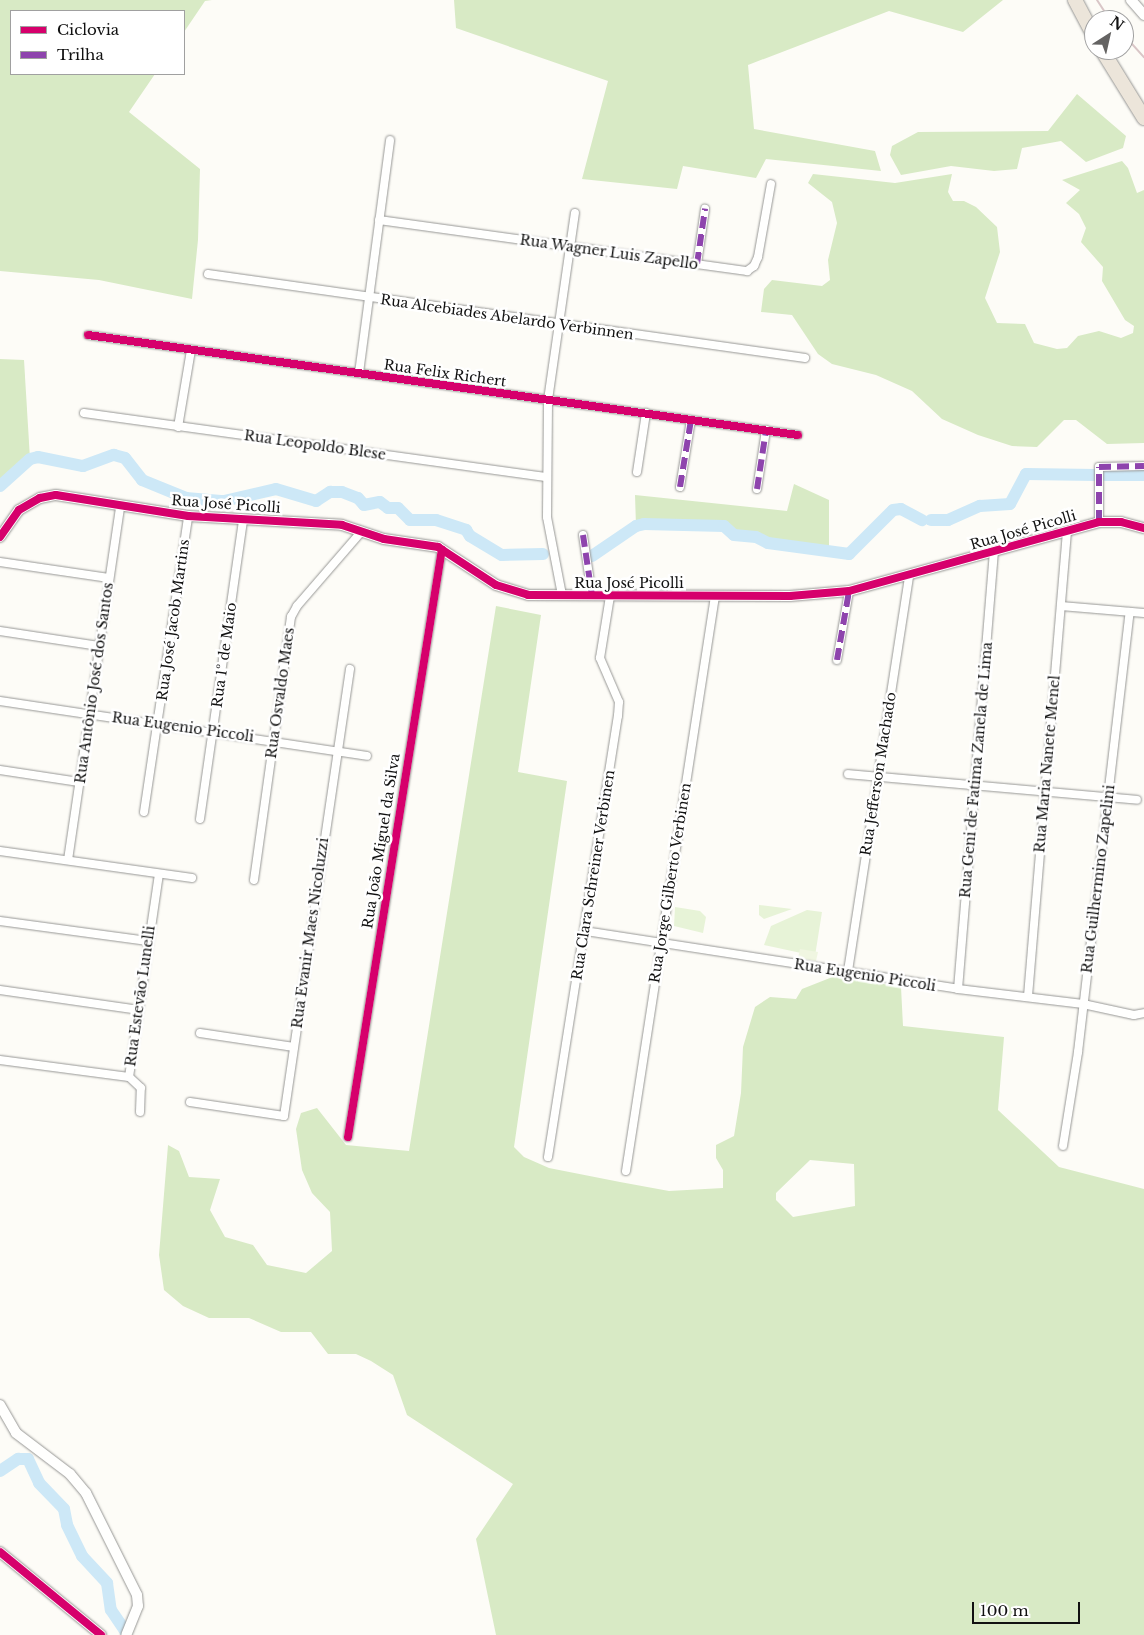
<!DOCTYPE html>
<meta charset="utf-8">
<style>
body{margin:0}
#map{position:relative;width:1144px;height:1635px;overflow:hidden;background:#fdfcf7;font-family:"Libre Baskerville",serif}
div>[style]{position:absolute}
[style*='--x']{left:calc(var(--x)*1px);top:calc(var(--y)*1px);width:calc(var(--w)*1px);rotate:calc(var(--a)*1deg)}
.green>*{inset:0;background:#e7f3d7}
.forest>*{inset:0;background:#d8eac5}
.pitch>*{inset:0;background:#f0f6e1}
.river>*{height:12px;margin:-6px;padding:0 6px;transform-origin:6px;border-radius:6px;background:#cde8f7}
.roads{filter:drop-shadow(0 0 1px #979795) drop-shadow(0 0 1px #979795)}
.minor>*{height:8px;margin:-4px;padding:0 4px;transform-origin:4px;border-radius:4px;background:#fffffe}
.tertiary>*{height:10px;margin:-5px;padding:0 5px;transform-origin:5px;border-radius:5px;background:#fffffe}
.trunk>*{height:14px;margin:-7px;padding:0 7px;transform-origin:7px;border-radius:7px;background:#ece5da}
.rail>*{height:2px;margin:-1px;padding:0 1px;transform-origin:1px;border-radius:1px;background:#d9c6c7}
.quiet>*{height:6px;margin-top:-3px;transform-origin:0;background:repeating-linear-gradient(90deg,#8e44ad 0 12px,transparent 0 18px)}
.cycleway>*{height:8px;margin:-4px;padding:0 4px;transform-origin:4px;border-radius:4px;background:#d6006c}
span{translate:-50% -50%;white-space:nowrap;text-align:center;line-height:1.15;-webkit-text-stroke:5px #fff;paint-order:stroke}
.street-label{font-size:14px;color:#111}
.legend{position:absolute;left:10px;top:10px;width:175px;height:65px;box-sizing:border-box;background:#fff;border:1px solid #a0a0a0;margin:0;padding:6px 9px;list-style:none;font-size:15px;color:#111}
.legend li{display:flex;align-items:center;gap:10px;height:25px}
.legend b{width:25px;border:1px solid #a0a0a0}
.north{position:absolute;left:1084px;top:10px;width:50px;height:50px;box-sizing:border-box;background:#fff;border:1px solid #a0a0a0;border-radius:50%;rotate:35deg;font-size:14px;font-weight:700;line-height:20px;text-align:center;color:#111}
.north::after{content:'';display:block;margin:auto;width:18px;height:22px;background:#646362;clip-path:polygon(50% 0,100% 100%,50% 72%,0 100%)}
.scale{position:absolute;left:972px;top:1602px;width:108px;height:22px;box-sizing:border-box;border:2px solid #111;border-top:0;padding-left:6px;font-size:15px;line-height:18px;white-space:nowrap;color:#111;-webkit-text-stroke:4px #fff;paint-order:stroke}
</style>
<div id="map">
<div class="green">
<div style="clip-path:polygon(759px 905px,792px 909px,764px 919px,759px 915px)"></div>
<div style="clip-path:polygon(675px 907px,700px 911px,706px 917px,703px 933px,674px 926px)"></div>
<div style="clip-path:polygon(807px 910px,822px 912px,815px 956px,764px 945px,771px 926px)"></div>
</div>
<div class="forest">
<div style="clip-path:polygon(0 0,212px 0,205px 1px,184px 32px,184px 11px,11px 11px,11px 74px,155px 74px,129px 112px,200px 169px,198px 240px,192px 299px,99px 280px,0 271px)"></div>
<div style="clip-path:polygon(454px 0,1003px 0,963px 32px,889px 11px,748px 65px,754px 129px,875px 151px,881px 171px,766px 159px,756px 178px,683px 166px,677px 189px,582px 179px,608px 81px,456px 28px)"></div>
<div style="clip-path:polygon(1077px 94px,1126px 136px,1123px 148px,1086px 162px,1061px 141px,1022px 148px,1017px 169px,994px 171px,951px 166px,901px 175px,890px 155px,892px 146px,918px 132px,1048px 131px)"></div>
<div style="clip-path:polygon(1122px 161px,1128px 168px,1137px 193px,1144px 190px,1144px 443px,1107px 444px,1076px 420px,1064px 420px,1037px 447px,1012px 446px,978px 435px,942px 419px,912px 391px,876px 375px,832px 364px,818px 354px,792px 315px,761px 312px,764px 289px,772px 280px,822px 286px,830px 280px,828px 260px,837px 223px,832px 202px,808px 183px,813px 174px,895px 183px,952px 174px,948px 192px,953px 201px,964px 201px,976px 207px,997px 227px,1000px 252px,985px 298px,997px 323px,1025px 324px,1034px 343px,1057px 349px,1067px 348px,1078px 336px,1099px 331px,1121px 338px,1133px 333px,1134px 326px,1125px 320px,1102px 281px,1103px 267px,1081px 242px,1086px 228px,1079px 214px,1066px 203px,1080px 190px,1062px 180px)"></div>
<div style="clip-path:polygon(0 359px,24px 360px,30px 459px,0 486px)"></div>
<div style="clip-path:polygon(794px 484px,829px 500px,829px 552px,734px 535px,723px 526px,636px 526px,635px 495px,787px 511px)"></div>
<div style="clip-path:polygon(evenodd,496px 606px,541px 615px,518px 772px,567px 781px,514px 1147px,524px 1157px,549px 1168px,620px 1182px,669px 1191px,723px 1188px,723px 1170px,716px 1158px,716px 1145px,734px 1136px,741px 1093px,743px 1047px,755px 1007px,770px 997px,796px 999px,802px 989px,835px 976px,901px 987px,903px 1026px,1004px 1037px,998px 1110px,1059px 1167px,1144px 1189px,1144px 1635px,496px 1635px,476px 1539px,513px 1484px,407px 1415px,393px 1375px,371px 1361px,356px 1354px,328px 1354px,311px 1332px,281px 1332px,249px 1318px,209px 1318px,183px 1306px,164px 1290px,159px 1255px,168px 1145px,179px 1151px,189px 1177px,220px 1179px,210px 1210px,225px 1237px,253px 1245px,267px 1265px,306px 1273px,332px 1251px,330px 1212px,312px 1193px,302px 1170px,296px 1129px,301px 1113px,317px 1108px,346px 1145px,409px 1151px,496px 606px,810px 1160px,854px 1164px,855px 1206px,793px 1217px,776px 1200px,776px 1193px,810px 1160px)"></div>
</div>
<div class="pitch">
<div style="clip-path:polygon(800px 949px,818px 952px,816px 961px,798px 958px)"></div>
</div>
<div class="river">
<div style="--x:1105;--y:475;--w:39;--a:0"></div>
<div style="--x:0;--y:486;--w:40;--a:-42"></div>
<div style="--x:30;--y:459;--w:8;--a:-14"></div>
<div style="--x:38;--y:457;--w:46;--a:11.3"></div>
<div style="--x:83;--y:466;--w:33;--a:-20"></div>
<div style="--x:114;--y:455;--w:11;--a:15"></div>
<div style="--x:125;--y:458;--w:28;--a:52"></div>
<div style="--x:142;--y:480;--w:48;--a:22.2"></div>
<div style="--x:186;--y:498;--w:38;--a:5"></div>
<div style="--x:224;--y:501;--w:53;--a:-13"></div>
<div style="--x:276;--y:489;--w:42;--a:16.7"></div>
<div style="--x:316;--y:501;--w:17;--a:-33"></div>
<div style="--x:330;--y:492;--w:12;--a:0"></div>
<div style="--x:342;--y:492;--w:17;--a:21"></div>
<div style="--x:358;--y:498;--w:9;--a:49"></div>
<div style="--x:364;--y:505;--w:16;--a:-11"></div>
<div style="--x:380;--y:502;--w:10;--a:37"></div>
<div style="--x:388;--y:508;--w:10;--a:0"></div>
<div style="--x:398;--y:508;--w:17;--a:45"></div>
<div style="--x:410;--y:520;--w:26;--a:0"></div>
<div style="--x:436;--y:520;--w:32;--a:18"></div>
<div style="--x:466;--y:530;--w:7;--a:56"></div>
<div style="--x:470;--y:536;--w:37;--a:31"></div>
<div style="--x:502;--y:555;--w:41;--a:-1.4"></div>
<div style="--x:931;--y:520;--w:17;--a:0"></div>
<div style="--x:948;--y:520;--w:35;--a:-24"></div>
<div style="--x:980;--y:506;--w:30;--a:-4"></div>
<div style="--x:1010;--y:504;--w:34;--a:-62"></div>
<div style="--x:1026;--y:474;--w:70;--a:0.8"></div>
<div style="--x:592;--y:556;--w:53;--a:-34.3"></div>
<div style="--x:636;--y:526;--w:8;--a:-14"></div>
<div style="--x:644;--y:524;--w:80;--a:1.4"></div>
<div style="--x:724;--y:526;--w:13;--a:42"></div>
<div style="--x:734;--y:535;--w:22;--a:5"></div>
<div style="--x:756;--y:537;--w:13;--a:27"></div>
<div style="--x:768;--y:543;--w:82;--a:7.7"></div>
<div style="--x:849;--y:554;--w:62;--a:-45"></div>
<div style="--x:893;--y:510;--w:8;--a:-7"></div>
<div style="--x:901;--y:509;--w:24;--a:28"></div>
<div style="--x:0;--y:1471;--w:22;--a:-34"></div>
<div style="--x:18;--y:1459;--w:10;--a:0"></div>
<div style="--x:28;--y:1459;--w:26;--a:65"></div>
<div style="--x:39;--y:1483;--w:36;--a:46"></div>
<div style="--x:64;--y:1509;--w:16;--a:79"></div>
<div style="--x:67;--y:1525;--w:34;--a:64"></div>
<div style="--x:82;--y:1556;--w:37;--a:47"></div>
<div style="--x:107;--y:1583;--w:27;--a:82"></div>
<div style="--x:111;--y:1610;--w:25;--a:56"></div>
</div>
<div class="roads">
<div class="minor">
<div style="--x:379;--y:220;--w:372;--a:7.9"></div>
<div style="--x:747;--y:271;--w:9;--a:-36"></div>
<div style="--x:754;--y:266;--w:10;--a:-66"></div>
<div style="--x:758;--y:257;--w:74;--a:-79.9"></div>
<div style="--x:697;--y:264;--w:56;--a:-81.7"></div>
<div style="--x:208;--y:274;--w:603;--a:8.01"></div>
<div style="--x:88;--y:335;--w:717;--a:8.02"></div>
<div style="--x:359;--y:373;--w:235;--a:-82.4"></div>
<div style="--x:84;--y:413;--w:466;--a:7.9"></div>
<div style="--x:178;--y:427;--w:78;--a:-80.4"></div>
<div style="--x:637;--y:472;--w:60;--a:-81.3"></div>
<div style="--x:680;--y:487;--w:68;--a:-80.7"></div>
<div style="--x:757;--y:489;--w:60;--a:-81.3"></div>
<div style="--x:1099;--y:522;--w:55;--a:-90"></div>
<div style="--x:1099;--y:467;--w:45;--a:-1.3"></div>
<div style="--x:583;--y:535;--w:61;--a:81.5"></div>
<div style="--x:0;--y:562;--w:110;--a:8.4"></div>
<div style="--x:562;--y:595;--w:79;--a:-100.9"></div>
<div style="--x:547;--y:517;--w:117;--a:-89.5"></div>
<div style="--x:548;--y:400;--w:189;--a:-81.8"></div>
<div style="--x:1061;--y:606;--w:83;--a:4.8"></div>
<div style="--x:0;--y:631;--w:100;--a:8.6"></div>
<div style="--x:837;--y:660;--w:70;--a:-80.1"></div>
<div style="--x:0;--y:701;--w:371;--a:8.5"></div>
<div style="--x:0;--y:770;--w:80;--a:8.6"></div>
<div style="--x:848;--y:774;--w:290;--a:5.1"></div>
<div style="--x:144;--y:812;--w:299;--a:-81.5"></div>
<div style="--x:200;--y:819;--w:302;--a:-81.8"></div>
<div style="--x:0;--y:851;--w:194;--a:8"></div>
<div style="--x:68;--y:860;--w:358;--a:-81.6"></div>
<div style="--x:254;--y:880;--w:266;--a:-82"></div>
<div style="--x:291;--y:617;--w:13;--a:-61"></div>
<div style="--x:297;--y:606;--w:99;--a:-49.1"></div>
<div style="--x:0;--y:921;--w:149;--a:7.7"></div>
<div style="--x:585;--y:931;--w:377;--a:8.8"></div>
<div style="--x:958;--y:989;--w:126;--a:6.8"></div>
<div style="--x:1083;--y:1004;--w:52;--a:12.2"></div>
<div style="--x:1134;--y:1015;--w:10;--a:-11"></div>
<div style="--x:848;--y:971;--w:400;--a:-81.2"></div>
<div style="--x:958;--y:989;--w:438;--a:-85.3"></div>
<div style="--x:0;--y:990;--w:139;--a:8.2"></div>
<div style="--x:1028;--y:996;--w:467;--a:-85.2"></div>
<div style="--x:200;--y:1033;--w:95;--a:8.5"></div>
<div style="--x:0;--y:1060;--w:130;--a:7.5"></div>
<div style="--x:190;--y:1102;--w:95;--a:8.5"></div>
<div style="--x:284;--y:1116;--w:452;--a:-81.6"></div>
<div style="--x:140;--y:1112;--w:24;--a:-88"></div>
<div style="--x:141;--y:1088;--w:16;--a:-137"></div>
<div style="--x:129;--y:1077;--w:204;--a:-81.6"></div>
<div style="--x:348;--y:1137;--w:595;--a:-80.92"></div>
<div style="--x:1063;--y:1146;--w:95;--a:-80.9"></div>
<div style="--x:1078;--y:1052;--w:443;--a:-83.3"></div>
<div style="--x:548;--y:1157;--w:447;--a:-81"></div>
<div style="--x:618;--y:716;--w:14;--a:-86"></div>
<div style="--x:619;--y:702;--w:48;--a:-113.4"></div>
<div style="--x:600;--y:658;--w:63;--a:-80.8"></div>
<div style="--x:626;--y:1171;--w:582;--a:-81.2"></div>
</div>
<div class="tertiary">
<div style="--x:1131;--y:0;--w:20;--a:49"></div>
<div style="--x:0;--y:537;--w:33;--a:-55"></div>
<div style="--x:19;--y:510;--w:24;--a:-30"></div>
<div style="--x:40;--y:498;--w:16;--a:-11"></div>
<div style="--x:56;--y:495;--w:134;--a:9"></div>
<div style="--x:188;--y:516;--w:154;--a:3.3"></div>
<div style="--x:342;--y:525;--w:44;--a:18.4"></div>
<div style="--x:384;--y:539;--w:55;--a:8.4"></div>
<div style="--x:438;--y:547;--w:69;--a:33.2"></div>
<div style="--x:496;--y:585;--w:34;--a:17"></div>
<div style="--x:528;--y:595;--w:262;--a:0.2"></div>
<div style="--x:790;--y:596;--w:59;--a:-4.8"></div>
<div style="--x:849;--y:591;--w:259;--a:-15.4"></div>
<div style="--x:1099;--y:522;--w:22;--a:0"></div>
<div style="--x:1121;--y:522;--w:24;--a:15"></div>
<div style="--x:0;--y:1405;--w:32;--a:60"></div>
<div style="--x:16;--y:1433;--w:68;--a:37.2"></div>
<div style="--x:70;--y:1474;--w:25;--a:50"></div>
<div style="--x:86;--y:1493;--w:114;--a:63.4"></div>
<div style="--x:137;--y:1595;--w:11;--a:85"></div>
<div style="--x:138;--y:1606;--w:31;--a:112"></div>
<div style="--x:0;--y:1552;--w:131;--a:39.4"></div>
</div>
<div class="trunk">
<div style="--x:1075;--y:0;--w:41;--a:62.2"></div>
<div style="--x:1102;--y:50;--w:80;--a:58.3"></div>
</div>
</div>
<div class="rail">
<div style="--x:1097;--y:0;--w:24;--a:57"></div>
<div style="--x:1124;--y:35;--w:30;--a:48"></div>
</div>
<div class="quiet">
<div style="--x:697;--y:264;--w:56;--a:-81.7"></div>
<div style="--x:680;--y:487;--w:68;--a:-80.7"></div>
<div style="--x:757;--y:489;--w:60;--a:-81.3"></div>
<div style="--x:1099;--y:522;--w:55;--a:-90"></div>
<div style="--x:1099;--y:467;--w:45;--a:-1.3"></div>
<div style="--x:583;--y:535;--w:61;--a:81.5"></div>
<div style="--x:837;--y:660;--w:70;--a:-80.1"></div>
</div>
<div class="cycleway">
<div style="--x:88;--y:335;--w:717;--a:8.02"></div>
<div style="--x:0;--y:537;--w:33;--a:-55"></div>
<div style="--x:19;--y:510;--w:24;--a:-30"></div>
<div style="--x:40;--y:498;--w:16;--a:-11"></div>
<div style="--x:56;--y:495;--w:134;--a:9"></div>
<div style="--x:188;--y:516;--w:154;--a:3.3"></div>
<div style="--x:342;--y:525;--w:44;--a:18.4"></div>
<div style="--x:384;--y:539;--w:55;--a:8.4"></div>
<div style="--x:438;--y:547;--w:69;--a:33.2"></div>
<div style="--x:496;--y:585;--w:34;--a:17"></div>
<div style="--x:528;--y:595;--w:262;--a:0.2"></div>
<div style="--x:790;--y:596;--w:59;--a:-4.8"></div>
<div style="--x:849;--y:591;--w:259;--a:-15.4"></div>
<div style="--x:1099;--y:522;--w:22;--a:0"></div>
<div style="--x:1121;--y:522;--w:24;--a:15"></div>
<div style="--x:348;--y:1137;--w:595;--a:-80.92"></div>
<div style="--x:0;--y:1552;--w:131;--a:39.4"></div>
</div>
<div class="street-label">
<span style="left:609px;top:252px;rotate:8deg">Rua Wagner Luis Zapello</span>
<span style="left:507px;top:317px;rotate:8deg">Rua Alcebiades Abelardo Verbinnen</span>
<span style="left:445px;top:373px;rotate:8deg">Rua Felix Richert</span>
<span style="left:315px;top:445px;rotate:8deg">Rua Leopoldo Blese</span>
<span style="left:226px;top:504px;rotate:4deg">Rua José Picolli</span>
<span style="left:1023px;top:530px;rotate:-16deg">Rua José Picolli</span>
<span style="left:629px;top:583px">Rua José Picolli</span>
<span style="left:173px;top:620px;rotate:-82deg">Rua José Jacob Martins</span>
<span style="left:224px;top:655px;rotate:-82deg">Rua 1º de Maio</span>
<span style="left:94px;top:683px;rotate:-82deg">Rua Antônio José dos Santos</span>
<span style="left:280px;top:693px;rotate:-82deg">Rua Osvaldo Maes</span>
<span style="left:183px;top:727px;rotate:8deg">Rua Eugenio Piccoli</span>
<span style="left:1047px;top:764px;rotate:-85deg">Rua Maria Nanete Menel</span>
<span style="left:976px;top:770px;rotate:-85deg">Rua Geni de Fatima Zanela de Lima</span>
<span style="left:878px;top:774px;rotate:-81deg">Rua Jefferson Machado</span>
<span style="left:381px;top:841px;rotate:-81deg">Rua João Miguel da Silva</span>
<span style="left:593px;top:875px;rotate:-81deg">Rua Clara Schreiner Verbinen</span>
<span style="left:1098px;top:879px;rotate:-83deg">Rua Guilhermino Zapelini</span>
<span style="left:670px;top:883px;rotate:-81deg">Rua Jorge Gilberto Verbinen</span>
<span style="left:310px;top:933px;rotate:-82deg">Rua Evanir Maes Nicoluzzi</span>
<span style="left:865px;top:975px;rotate:9deg">Rua Eugenio Piccoli</span>
<span style="left:140px;top:996px;rotate:-82deg">Rua Estevão Lunelli</span>
</div>
<ul class="legend">
<li><b style="height:6px;background:#d6006c"></b>Ciclovia</li>
<li><b style="height:6px;background:#8e44ad"></b>Trilha</li>
</ul>
<div class="north">N</div>
<div class="scale">100 m</div>
</div>
